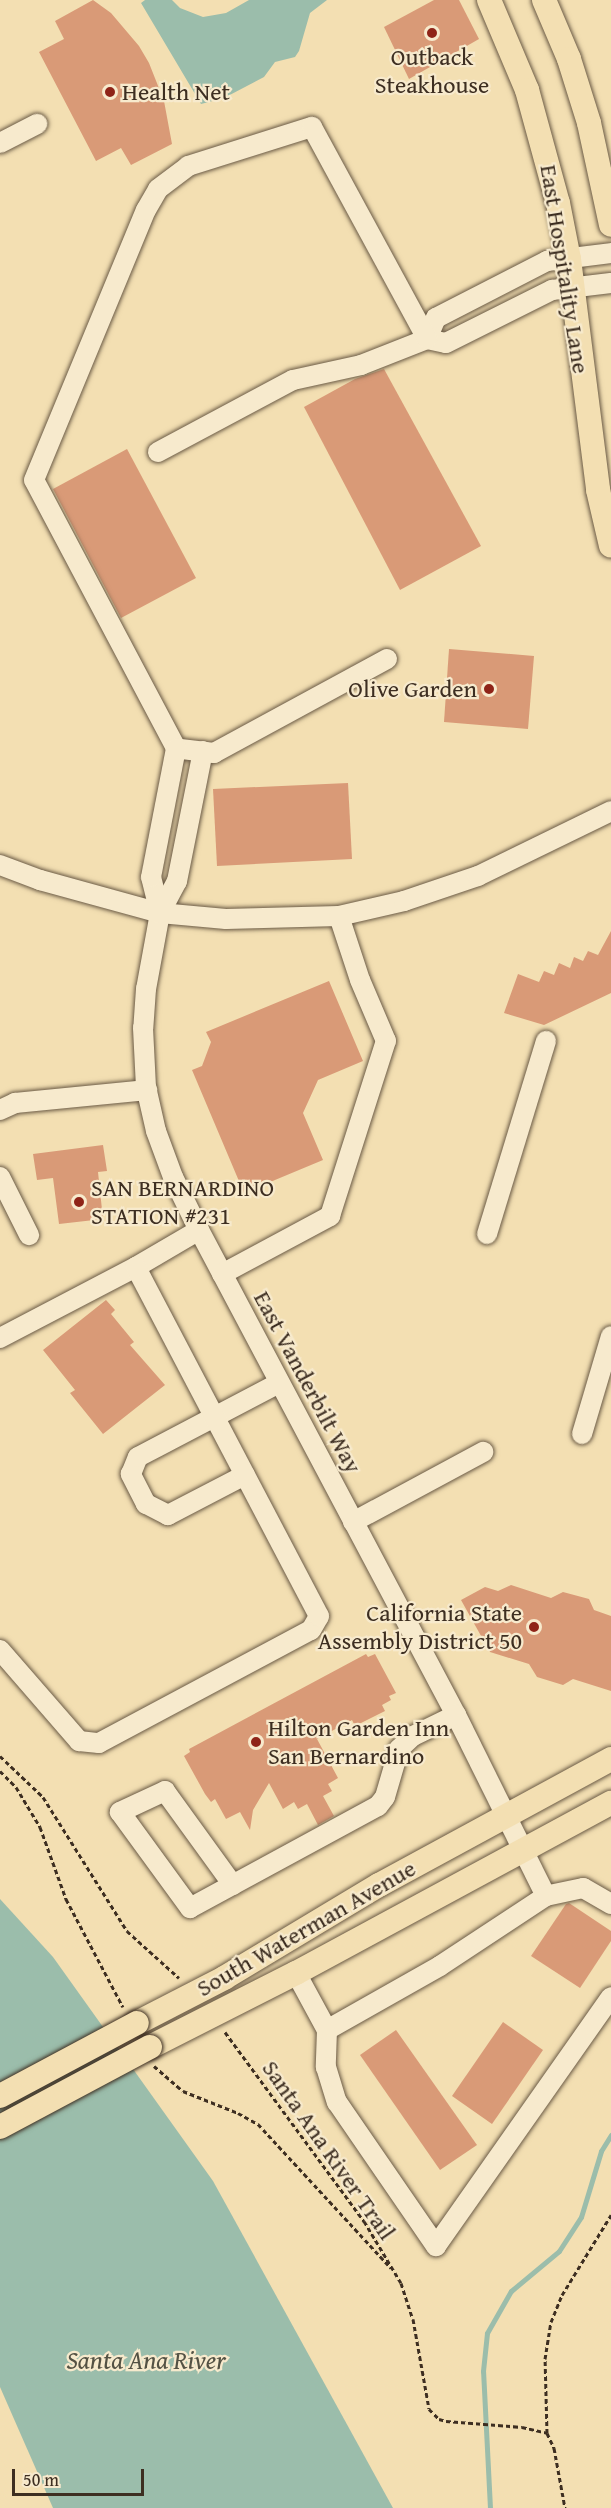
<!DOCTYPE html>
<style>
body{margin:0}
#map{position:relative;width:611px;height:2508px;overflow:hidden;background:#f3dfb2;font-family:"Gentium Book Plus",serif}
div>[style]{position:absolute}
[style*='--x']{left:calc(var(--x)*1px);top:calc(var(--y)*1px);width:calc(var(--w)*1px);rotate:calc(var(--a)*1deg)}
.water>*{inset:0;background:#9bbdab}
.stream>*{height:5px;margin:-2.5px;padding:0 2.5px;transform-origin:2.5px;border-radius:2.5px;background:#9bbdab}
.building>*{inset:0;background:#d99a77}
.path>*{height:3px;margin-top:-1.5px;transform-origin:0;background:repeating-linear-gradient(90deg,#3d2e21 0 4.5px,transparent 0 7.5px)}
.roads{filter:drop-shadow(0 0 2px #6a5a45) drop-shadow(0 0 2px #6a5a45)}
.minor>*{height:20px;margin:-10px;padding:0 10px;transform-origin:10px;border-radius:10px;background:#f7eacd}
.major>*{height:24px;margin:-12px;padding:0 12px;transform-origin:12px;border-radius:12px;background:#f3dfb2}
.bridges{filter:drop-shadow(0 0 2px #3d2e21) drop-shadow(0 0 2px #3d2e21)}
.major-bridge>*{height:24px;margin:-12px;padding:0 12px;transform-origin:12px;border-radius:12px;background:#f3dfb2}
.dots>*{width:16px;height:16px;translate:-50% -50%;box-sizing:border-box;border:3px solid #f7eacd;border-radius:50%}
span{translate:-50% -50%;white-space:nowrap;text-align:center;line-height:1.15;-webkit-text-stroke:4.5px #f7eacd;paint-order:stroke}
.poi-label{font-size:24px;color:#3d2e21}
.left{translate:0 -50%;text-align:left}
.right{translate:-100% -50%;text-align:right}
.street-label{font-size:24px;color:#3d2e21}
.water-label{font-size:26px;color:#545244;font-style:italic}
.scale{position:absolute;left:12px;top:2469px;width:132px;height:27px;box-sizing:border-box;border:3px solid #3d2e21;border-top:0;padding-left:8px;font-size:18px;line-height:21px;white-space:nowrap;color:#3d2e21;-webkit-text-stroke:4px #f7eacd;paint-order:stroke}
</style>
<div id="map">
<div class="water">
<div style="clip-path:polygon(145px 0,172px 0,180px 8px,203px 17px,226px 13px,249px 0,327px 0,310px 13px,299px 51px,295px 57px,275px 62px,264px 77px,224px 98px,201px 104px,141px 3px)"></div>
<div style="clip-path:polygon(0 1899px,53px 1957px,213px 2181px,393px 2508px,53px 2508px,0 2387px)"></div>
</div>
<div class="stream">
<div style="--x:490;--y:2508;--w:137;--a:-92.9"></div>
<div style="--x:483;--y:2371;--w:38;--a:-84"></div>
<div style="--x:487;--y:2333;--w:48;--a:-60.3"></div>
<div style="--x:511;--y:2291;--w:62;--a:-39.8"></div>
<div style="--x:559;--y:2251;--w:40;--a:-57.1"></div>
<div style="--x:581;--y:2217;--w:69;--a:-73.1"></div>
<div style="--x:601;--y:2151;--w:19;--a:-58"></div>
</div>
<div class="building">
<div style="clip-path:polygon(93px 0,111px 13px,139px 46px,149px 63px,164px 101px,172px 144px,131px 165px,121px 148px,96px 161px,39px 52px,64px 39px,55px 21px)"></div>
<div style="clip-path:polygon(434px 0,459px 0,479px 39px,409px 79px,384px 27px)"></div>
<div style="clip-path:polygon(384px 369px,481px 546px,400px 590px,304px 407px,355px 379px)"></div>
<div style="clip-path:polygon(127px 449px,196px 578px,121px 618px,53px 489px)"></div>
<div style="clip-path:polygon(449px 649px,534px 656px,528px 729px,444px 722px)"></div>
<div style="clip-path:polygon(348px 783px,352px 859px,217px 866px,213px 789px)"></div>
<div style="clip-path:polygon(611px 931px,611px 993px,544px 1025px,504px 1013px,518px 974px,539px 982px,544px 971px,554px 975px,559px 963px,570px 968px,574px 957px,583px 961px,588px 951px,598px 955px)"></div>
<div style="clip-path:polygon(329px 981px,363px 1061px,318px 1080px,303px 1113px,323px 1160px,244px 1193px,192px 1070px,202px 1066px,211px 1042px,206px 1032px)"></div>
<div style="clip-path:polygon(103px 1145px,107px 1171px,98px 1172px,103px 1219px,59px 1224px,53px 1178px,37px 1180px,33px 1154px)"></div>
<div style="clip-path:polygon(106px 1300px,115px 1310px,111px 1314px,134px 1342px,130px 1345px,165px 1385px,103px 1434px,70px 1393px,75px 1390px,43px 1350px)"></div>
<div style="clip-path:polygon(511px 1585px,551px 1598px,563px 1592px,589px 1599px,594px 1610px,611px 1616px,611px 1691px,573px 1679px,563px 1685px,537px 1677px,529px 1664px,490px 1652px,461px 1600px,485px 1587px,498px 1591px)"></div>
<div style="clip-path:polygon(366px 1654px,368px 1657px,375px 1654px,396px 1693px,389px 1696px,391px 1700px,382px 1705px,385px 1711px,355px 1726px,352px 1720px,317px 1739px,338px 1778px,328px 1784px,332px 1791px,323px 1796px,334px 1816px,318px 1825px,307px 1804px,298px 1809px,294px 1802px,283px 1809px,269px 1783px,253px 1810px,250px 1830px,240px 1812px,226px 1819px,215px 1799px,211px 1802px,205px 1794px,184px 1756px,190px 1752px,189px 1749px)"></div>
<div style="clip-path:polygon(569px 1903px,611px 1931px,611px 1941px,580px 1988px,531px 1956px,566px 1904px)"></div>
<div style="clip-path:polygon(503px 2022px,543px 2050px,492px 2124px,452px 2096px)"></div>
<div style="clip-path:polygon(396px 2030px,477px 2145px,440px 2170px,360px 2055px)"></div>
</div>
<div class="path">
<div style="--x:0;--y:1756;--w:59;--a:43.6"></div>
<div style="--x:43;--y:1797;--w:158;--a:57.9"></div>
<div style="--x:127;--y:1931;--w:70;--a:42.1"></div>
<div style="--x:0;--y:1771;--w:23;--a:45"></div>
<div style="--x:16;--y:1787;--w:47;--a:59"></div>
<div style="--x:40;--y:1827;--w:77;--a:70.1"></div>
<div style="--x:66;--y:1899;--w:122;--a:62.2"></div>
<div style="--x:225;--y:2032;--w:235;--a:53.7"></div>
<div style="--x:364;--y:2221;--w:72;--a:59.2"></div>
<div style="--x:401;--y:2283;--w:38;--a:72"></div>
<div style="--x:413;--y:2319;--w:91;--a:79.9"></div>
<div style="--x:429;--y:2409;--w:14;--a:45"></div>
<div style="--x:439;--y:2419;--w:7;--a:16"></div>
<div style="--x:446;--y:2421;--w:76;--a:4.5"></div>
<div style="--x:522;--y:2427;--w:26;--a:13"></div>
<div style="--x:547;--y:2433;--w:17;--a:65"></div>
<div style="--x:554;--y:2448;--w:61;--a:79.6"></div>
<div style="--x:154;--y:2066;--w:38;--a:41"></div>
<div style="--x:183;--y:2091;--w:59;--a:21.8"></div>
<div style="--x:238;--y:2113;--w:23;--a:29"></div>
<div style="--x:258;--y:2124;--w:196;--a:47.3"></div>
<div style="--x:547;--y:2433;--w:74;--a:-91.5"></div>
<div style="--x:545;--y:2359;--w:37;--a:-81"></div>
<div style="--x:551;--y:2322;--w:29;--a:-68"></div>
<div style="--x:562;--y:2295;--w:94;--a:-58.5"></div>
</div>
<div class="roads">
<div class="minor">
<div style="--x:0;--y:143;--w:42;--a:-27.2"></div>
<div style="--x:427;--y:339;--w:23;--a:-67"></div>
<div style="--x:436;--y:318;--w:125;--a:-27.2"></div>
<div style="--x:547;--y:261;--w:64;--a:-7.1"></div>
<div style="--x:158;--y:452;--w:153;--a:-28.1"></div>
<div style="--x:293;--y:380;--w:70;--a:-12.4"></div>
<div style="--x:361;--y:365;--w:71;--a:-21.5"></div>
<div style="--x:427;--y:339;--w:19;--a:12"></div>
<div style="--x:446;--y:343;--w:119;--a:-26.6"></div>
<div style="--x:552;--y:290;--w:59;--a:-6.8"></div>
<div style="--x:387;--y:659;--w:197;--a:151.5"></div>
<div style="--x:214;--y:753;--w:38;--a:-173"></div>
<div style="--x:176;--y:748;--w:303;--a:-117.9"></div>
<div style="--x:34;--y:480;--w:292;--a:-67.5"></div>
<div style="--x:146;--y:210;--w:24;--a:-60"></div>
<div style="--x:158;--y:189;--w:38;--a:-37"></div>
<div style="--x:188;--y:166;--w:130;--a:-17.5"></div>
<div style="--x:312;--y:127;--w:241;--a:61.5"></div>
<div style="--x:203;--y:751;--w:133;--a:101.3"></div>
<div style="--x:177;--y:881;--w:36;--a:118"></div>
<div style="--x:160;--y:913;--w:77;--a:100.4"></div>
<div style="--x:146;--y:989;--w:39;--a:94"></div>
<div style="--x:143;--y:1028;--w:59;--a:87.1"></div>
<div style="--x:146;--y:1087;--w:45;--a:77.2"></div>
<div style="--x:156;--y:1131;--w:49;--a:69.7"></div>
<div style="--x:173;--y:1177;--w:59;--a:63.9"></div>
<div style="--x:199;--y:1230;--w:549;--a:62.08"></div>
<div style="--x:456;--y:1715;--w:202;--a:63.6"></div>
<div style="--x:0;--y:865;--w:43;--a:20.6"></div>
<div style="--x:40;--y:880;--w:124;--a:15.4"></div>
<div style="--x:160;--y:913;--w:66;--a:5.2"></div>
<div style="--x:226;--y:919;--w:113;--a:-1.5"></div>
<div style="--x:339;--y:916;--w:67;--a:-13"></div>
<div style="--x:404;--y:901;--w:78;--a:-18.7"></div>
<div style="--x:478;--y:876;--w:148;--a:-26"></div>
<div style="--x:160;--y:913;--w:37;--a:-104"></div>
<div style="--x:151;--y:877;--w:131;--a:-79"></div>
<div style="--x:0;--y:1110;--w:17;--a:-25"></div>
<div style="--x:15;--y:1103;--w:133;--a:-5.6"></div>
<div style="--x:0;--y:1177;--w:65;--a:63.4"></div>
<div style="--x:487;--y:1234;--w:202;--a:-73"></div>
<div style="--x:222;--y:1274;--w:123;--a:-28.2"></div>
<div style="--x:330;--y:1216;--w:184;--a:-72.3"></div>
<div style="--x:386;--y:1041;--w:66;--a:-113.1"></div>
<div style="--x:360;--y:980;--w:67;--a:-108.2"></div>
<div style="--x:0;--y:1338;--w:153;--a:-27.6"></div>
<div style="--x:136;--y:1267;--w:73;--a:-30.4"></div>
<div style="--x:582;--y:1434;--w:102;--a:-73.5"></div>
<div style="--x:245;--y:1475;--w:87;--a:152.5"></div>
<div style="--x:168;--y:1515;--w:25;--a:-153"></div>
<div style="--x:146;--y:1504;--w:34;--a:-117"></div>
<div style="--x:131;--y:1474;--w:18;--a:-68"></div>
<div style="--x:138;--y:1457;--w:159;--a:-27.7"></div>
<div style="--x:353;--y:1522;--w:148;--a:-28.3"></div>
<div style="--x:0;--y:1650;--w:121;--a:49"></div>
<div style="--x:79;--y:1741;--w:20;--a:6"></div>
<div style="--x:99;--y:1743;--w:240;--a:-28.1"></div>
<div style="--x:311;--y:1630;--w:16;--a:-60"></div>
<div style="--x:319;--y:1616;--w:394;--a:-117.7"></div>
<div style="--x:233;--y:1885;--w:116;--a:-125.9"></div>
<div style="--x:165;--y:1791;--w:50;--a:155"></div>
<div style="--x:120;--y:1812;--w:119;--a:53.9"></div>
<div style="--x:190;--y:1908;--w:214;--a:-28.5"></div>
<div style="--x:378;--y:1806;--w:11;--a:-52"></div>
<div style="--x:385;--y:1797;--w:50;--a:-73.7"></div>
<div style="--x:399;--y:1749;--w:19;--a:-43"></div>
<div style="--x:413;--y:1736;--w:48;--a:-26"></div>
<div style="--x:611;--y:1904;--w:32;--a:-150"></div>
<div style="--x:583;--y:1888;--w:38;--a:168"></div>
<div style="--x:546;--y:1896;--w:127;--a:146.6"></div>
<div style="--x:440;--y:1966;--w:130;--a:150.5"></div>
<div style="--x:327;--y:2030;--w:37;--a:92"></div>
<div style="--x:326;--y:2067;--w:37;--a:73"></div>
<div style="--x:337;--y:2102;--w:175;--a:55.5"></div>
<div style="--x:436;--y:2246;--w:304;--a:-54.9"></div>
<div style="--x:296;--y:1973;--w:65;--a:61.5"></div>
</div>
<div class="major">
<div style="--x:489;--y:0;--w:98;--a:67.1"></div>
<div style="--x:527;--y:90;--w:117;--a:74.7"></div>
<div style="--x:558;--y:203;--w:57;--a:78.9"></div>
<div style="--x:569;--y:259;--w:233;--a:82.8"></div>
<div style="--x:598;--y:490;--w:57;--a:76.9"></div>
<div style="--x:544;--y:0;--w:64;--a:67"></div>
<div style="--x:569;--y:59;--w:67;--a:72.6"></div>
<div style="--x:589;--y:123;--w:104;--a:77.8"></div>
<div style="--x:137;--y:2023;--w:98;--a:-27.3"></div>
<div style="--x:224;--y:1978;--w:181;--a:-31"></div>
<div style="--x:379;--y:1885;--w:264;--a:-28.5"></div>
<div style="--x:150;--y:2047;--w:164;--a:-26.9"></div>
<div style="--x:296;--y:1973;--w:358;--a:-28.4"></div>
</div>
</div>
<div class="bridges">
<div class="major-bridge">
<div style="--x:0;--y:2096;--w:155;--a:-28.1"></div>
<div style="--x:0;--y:2127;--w:170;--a:-28.1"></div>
</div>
</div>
<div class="dots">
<div style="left:432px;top:33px;background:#8f2418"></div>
<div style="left:110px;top:92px;background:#8f2418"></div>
<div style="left:489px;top:689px;background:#8f2418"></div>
<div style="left:79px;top:1202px;background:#8f2418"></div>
<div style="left:534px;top:1627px;background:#8f2418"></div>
<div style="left:256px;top:1742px;background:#8f2418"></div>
</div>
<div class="poi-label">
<span style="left:432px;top:71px">Outback<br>Steakhouse</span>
<span class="left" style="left:122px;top:92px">Health Net</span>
<span class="right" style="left:477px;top:689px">Olive Garden</span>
<span class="left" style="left:91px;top:1202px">SAN BERNARDINO<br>STATION #231</span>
<span class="right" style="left:522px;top:1627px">California State<br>Assembly District 50</span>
<span class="left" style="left:268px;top:1742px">Hilton Garden Inn<br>San Bernardino</span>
</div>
<div class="street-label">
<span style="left:565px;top:269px;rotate:81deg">East Hospitality Lane</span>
<span style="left:308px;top:1382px;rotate:62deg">East Vanderbilt Way</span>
<span style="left:306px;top:1928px;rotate:-30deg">South Waterman Avenue</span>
<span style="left:329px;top:2150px;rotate:55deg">Santa Ana River Trail</span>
</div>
<div class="water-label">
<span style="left:146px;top:2360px">Santa Ana River</span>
</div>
<div class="scale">50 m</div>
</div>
